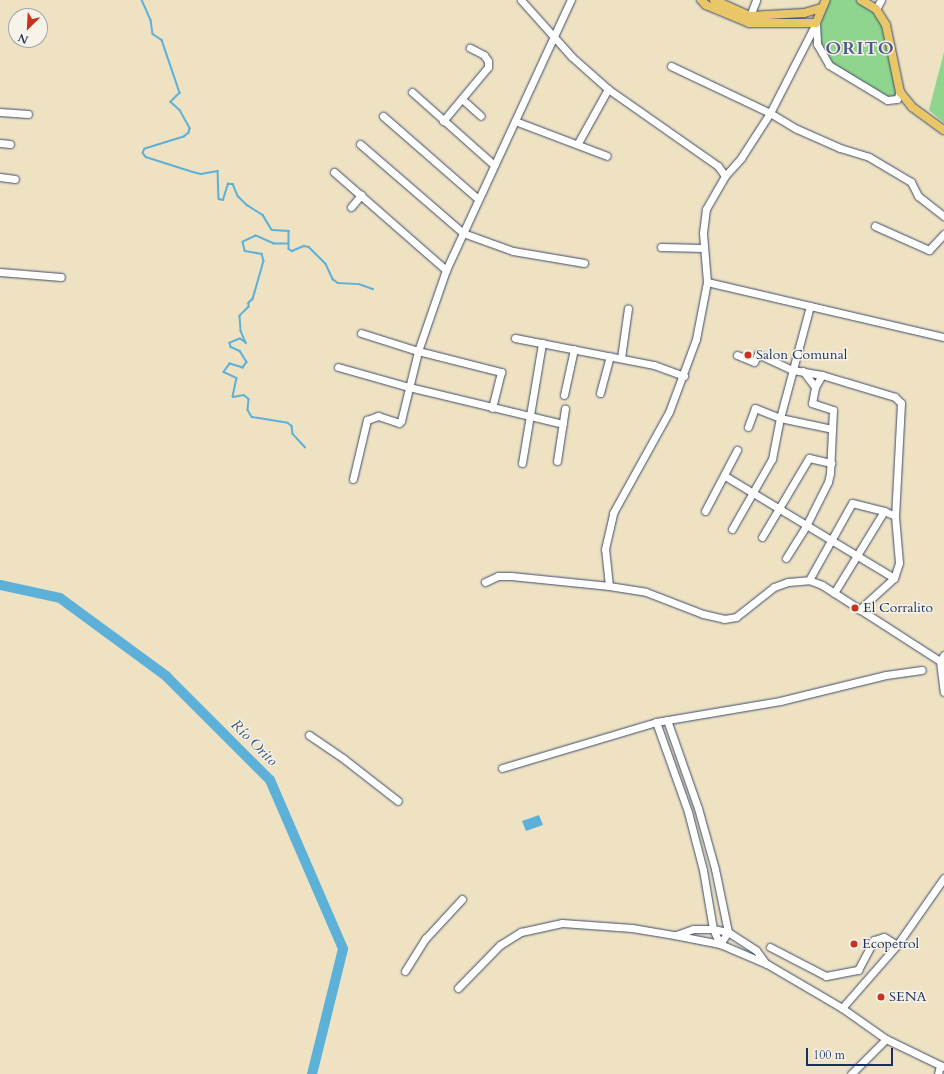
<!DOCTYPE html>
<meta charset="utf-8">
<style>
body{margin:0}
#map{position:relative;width:944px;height:1074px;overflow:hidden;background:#eee2c3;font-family:Cardo,serif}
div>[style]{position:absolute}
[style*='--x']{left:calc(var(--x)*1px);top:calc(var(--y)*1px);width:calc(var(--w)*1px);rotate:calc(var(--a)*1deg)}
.green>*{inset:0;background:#90d58d}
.water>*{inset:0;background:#5db0d8}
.stream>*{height:1.5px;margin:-0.75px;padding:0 0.75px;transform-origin:0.75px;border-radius:0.75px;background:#5db0d8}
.river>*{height:10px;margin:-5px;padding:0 5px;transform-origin:5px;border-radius:5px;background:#5db0d8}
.roads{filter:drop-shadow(0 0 1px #3b4a6d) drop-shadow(0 0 1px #3b4a6d)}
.minor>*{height:7px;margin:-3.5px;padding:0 3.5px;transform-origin:3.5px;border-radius:3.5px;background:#fff}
.major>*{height:8px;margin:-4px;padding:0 4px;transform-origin:4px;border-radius:4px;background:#e9c769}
.dots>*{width:11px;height:11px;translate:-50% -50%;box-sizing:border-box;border:2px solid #f7f3e8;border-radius:50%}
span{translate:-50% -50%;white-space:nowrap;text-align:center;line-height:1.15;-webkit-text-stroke:3px #f7f3e8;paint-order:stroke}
.poi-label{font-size:14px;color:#1b2f5e}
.left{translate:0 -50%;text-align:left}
.water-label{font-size:15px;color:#2f5683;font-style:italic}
.district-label{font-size:18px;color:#4e568a;font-weight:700;letter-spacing:1px}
.north{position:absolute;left:8px;top:8px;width:40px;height:40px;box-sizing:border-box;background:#f7f3e8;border:1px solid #9fa5b1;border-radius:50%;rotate:204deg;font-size:11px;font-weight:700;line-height:16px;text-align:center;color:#1b2f5e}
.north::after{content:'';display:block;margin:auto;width:14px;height:18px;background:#c8321e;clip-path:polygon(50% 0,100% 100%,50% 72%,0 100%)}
.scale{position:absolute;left:806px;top:1048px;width:87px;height:18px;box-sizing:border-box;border:2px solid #1b2f5e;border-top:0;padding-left:5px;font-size:12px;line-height:14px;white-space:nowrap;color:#1b2f5e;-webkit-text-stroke:3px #f7f3e8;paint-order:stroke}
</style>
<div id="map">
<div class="green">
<div style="clip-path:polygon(826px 0,861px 0,876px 9px,886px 25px,900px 92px,897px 99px,887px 100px,829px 65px,817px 44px,821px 8px)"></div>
<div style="clip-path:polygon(944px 52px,944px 123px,929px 110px)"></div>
</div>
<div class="water">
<div style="clip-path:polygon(539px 815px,543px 825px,526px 831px,522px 821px)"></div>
</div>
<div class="stream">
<div style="--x:142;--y:0;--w:22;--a:66"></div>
<div style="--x:151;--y:20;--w:14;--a:82"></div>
<div style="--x:153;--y:34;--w:11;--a:34"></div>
<div style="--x:162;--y:40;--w:56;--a:71.2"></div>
<div style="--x:180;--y:93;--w:13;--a:135"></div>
<div style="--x:171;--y:102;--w:12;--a:42"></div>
<div style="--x:180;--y:110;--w:21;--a:61"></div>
<div style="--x:190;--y:128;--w:5;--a:101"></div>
<div style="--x:189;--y:133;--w:6;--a:141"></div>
<div style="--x:184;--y:137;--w:41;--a:162.9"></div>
<div style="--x:145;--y:149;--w:4;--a:117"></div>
<div style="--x:143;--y:153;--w:5;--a:53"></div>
<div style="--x:146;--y:157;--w:49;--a:17.7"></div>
<div style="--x:193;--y:172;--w:8;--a:14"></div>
<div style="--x:201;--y:174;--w:17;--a:-10"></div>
<div style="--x:218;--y:171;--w:28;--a:88"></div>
<div style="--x:219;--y:199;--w:4;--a:14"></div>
<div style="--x:223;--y:200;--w:17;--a:-73"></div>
<div style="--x:228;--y:184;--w:5;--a:0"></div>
<div style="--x:233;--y:184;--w:13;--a:67"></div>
<div style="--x:238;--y:196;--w:13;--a:45"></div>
<div style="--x:247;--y:205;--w:19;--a:32"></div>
<div style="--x:263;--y:215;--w:17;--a:59"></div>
<div style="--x:272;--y:230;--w:17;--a:3"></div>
<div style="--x:289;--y:231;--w:18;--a:90"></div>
<div style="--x:289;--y:249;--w:4;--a:34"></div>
<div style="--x:292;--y:251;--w:13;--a:-23"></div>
<div style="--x:304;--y:246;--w:5;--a:11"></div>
<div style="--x:309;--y:247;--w:24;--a:45"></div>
<div style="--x:326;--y:264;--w:17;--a:65"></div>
<div style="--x:333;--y:279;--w:6;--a:39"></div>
<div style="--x:338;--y:283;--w:21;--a:3"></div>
<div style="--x:359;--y:284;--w:15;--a:20"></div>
<div style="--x:288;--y:244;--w:14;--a:180"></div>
<div style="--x:274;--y:244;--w:20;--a:-156"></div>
<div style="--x:256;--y:236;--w:14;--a:155"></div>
<div style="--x:243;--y:242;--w:9;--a:77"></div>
<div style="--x:245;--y:251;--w:17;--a:10"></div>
<div style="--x:262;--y:254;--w:7;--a:74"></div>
<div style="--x:264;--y:261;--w:40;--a:106"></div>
<div style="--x:253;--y:299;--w:6;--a:135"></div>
<div style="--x:249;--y:303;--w:4;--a:90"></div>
<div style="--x:249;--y:307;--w:13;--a:135"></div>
<div style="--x:240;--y:316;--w:15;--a:86"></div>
<div style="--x:241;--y:331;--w:13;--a:67"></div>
<div style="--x:246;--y:343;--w:7;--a:-146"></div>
<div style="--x:240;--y:339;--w:11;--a:158"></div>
<div style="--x:230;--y:343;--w:4;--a:76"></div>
<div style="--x:231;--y:347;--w:10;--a:24"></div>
<div style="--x:240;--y:351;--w:13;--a:58"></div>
<div style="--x:247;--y:362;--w:7;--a:124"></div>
<div style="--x:243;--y:368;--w:14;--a:-163"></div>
<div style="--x:230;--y:364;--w:10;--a:127"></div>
<div style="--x:224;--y:372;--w:14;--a:25"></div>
<div style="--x:237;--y:378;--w:19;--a:102"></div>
<div style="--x:233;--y:397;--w:11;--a:-10"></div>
<div style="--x:244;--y:395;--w:6;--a:39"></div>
<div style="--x:249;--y:399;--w:11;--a:95"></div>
<div style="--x:248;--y:410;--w:8;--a:60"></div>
<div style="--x:252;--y:417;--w:36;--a:9"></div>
<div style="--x:288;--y:423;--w:5;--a:37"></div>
<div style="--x:292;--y:426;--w:8;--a:83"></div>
<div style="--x:293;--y:434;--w:18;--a:47"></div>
</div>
<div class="river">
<div style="--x:0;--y:585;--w:61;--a:12.2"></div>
<div style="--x:60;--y:598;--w:132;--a:36.3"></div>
<div style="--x:166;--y:676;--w:147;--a:45"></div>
<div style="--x:270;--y:780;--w:184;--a:66.6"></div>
<div style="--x:343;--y:949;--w:129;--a:103.9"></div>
</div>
<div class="roads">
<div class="minor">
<div style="--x:521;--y:0;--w:76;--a:48.2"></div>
<div style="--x:572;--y:57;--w:48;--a:41.6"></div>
<div style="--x:608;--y:89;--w:134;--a:35"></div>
<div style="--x:718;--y:166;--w:12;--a:55"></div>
<div style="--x:876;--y:9;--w:10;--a:-61"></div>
<div style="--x:750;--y:16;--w:17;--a:-69"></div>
<div style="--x:816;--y:23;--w:21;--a:87"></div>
<div style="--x:817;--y:44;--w:24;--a:60"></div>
<div style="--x:829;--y:65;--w:68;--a:31.1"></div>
<div style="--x:887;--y:100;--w:10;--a:-6"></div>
<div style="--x:897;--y:99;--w:8;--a:-67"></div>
<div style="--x:671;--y:66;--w:110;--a:25.4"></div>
<div style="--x:770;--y:113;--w:31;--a:31"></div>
<div style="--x:797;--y:129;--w:47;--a:23.8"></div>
<div style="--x:840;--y:148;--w:30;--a:17"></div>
<div style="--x:869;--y:157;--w:49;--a:30.8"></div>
<div style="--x:911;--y:182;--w:16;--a:63"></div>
<div style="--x:918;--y:196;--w:33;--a:38"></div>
<div style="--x:412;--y:92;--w:110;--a:41.7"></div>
<div style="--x:462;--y:99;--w:25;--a:42"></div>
<div style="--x:0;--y:112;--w:28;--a:4"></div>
<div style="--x:383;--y:116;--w:126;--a:41.1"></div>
<div style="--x:443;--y:121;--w:70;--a:-50.2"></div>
<div style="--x:488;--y:67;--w:6;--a:-90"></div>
<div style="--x:488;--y:61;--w:7;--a:-124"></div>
<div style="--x:484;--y:55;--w:16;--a:-153"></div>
<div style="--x:515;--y:121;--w:98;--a:20.8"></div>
<div style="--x:0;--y:143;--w:10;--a:6"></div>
<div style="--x:578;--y:143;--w:62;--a:-60.9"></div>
<div style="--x:360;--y:144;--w:136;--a:40.8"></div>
<div style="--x:463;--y:233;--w:53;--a:19.8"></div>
<div style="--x:513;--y:251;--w:72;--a:9.6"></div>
<div style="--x:334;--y:172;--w:149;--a:41.2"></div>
<div style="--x:0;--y:177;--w:15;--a:8"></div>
<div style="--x:351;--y:207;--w:16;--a:-50"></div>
<div style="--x:875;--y:226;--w:59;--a:24"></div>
<div style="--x:929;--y:250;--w:22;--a:-47"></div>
<div style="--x:661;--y:247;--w:43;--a:1.3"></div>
<div style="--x:0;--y:272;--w:61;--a:4.7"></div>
<div style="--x:707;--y:282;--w:243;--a:13.1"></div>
<div style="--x:361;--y:333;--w:60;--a:17.5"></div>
<div style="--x:418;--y:351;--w:86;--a:14.2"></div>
<div style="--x:501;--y:372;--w:37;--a:104"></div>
<div style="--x:515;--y:338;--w:142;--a:11"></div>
<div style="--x:654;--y:365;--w:32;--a:20"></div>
<div style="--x:737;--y:355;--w:18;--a:22"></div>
<div style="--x:754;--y:362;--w:9;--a:-63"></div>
<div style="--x:758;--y:354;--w:38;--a:25"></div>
<div style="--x:793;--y:370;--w:29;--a:10"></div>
<div style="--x:822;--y:375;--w:76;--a:16.8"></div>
<div style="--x:895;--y:397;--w:8;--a:45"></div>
<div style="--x:901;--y:403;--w:113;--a:93"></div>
<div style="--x:895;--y:516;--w:47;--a:85.1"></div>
<div style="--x:899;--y:563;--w:16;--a:108"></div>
<div style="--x:894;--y:578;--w:47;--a:137.6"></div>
<div style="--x:621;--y:358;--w:50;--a:-82"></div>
<div style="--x:338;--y:367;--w:74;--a:15.7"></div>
<div style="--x:409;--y:387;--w:158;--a:13.5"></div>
<div style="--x:803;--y:371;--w:20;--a:53"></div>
<div style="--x:600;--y:393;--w:38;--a:-75"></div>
<div style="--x:564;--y:395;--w:47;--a:-77.7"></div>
<div style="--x:748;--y:427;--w:20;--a:-70"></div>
<div style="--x:755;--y:408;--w:27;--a:22"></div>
<div style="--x:780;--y:418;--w:53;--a:11.9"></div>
<div style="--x:557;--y:461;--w:53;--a:-81.3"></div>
<div style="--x:522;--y:463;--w:122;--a:-80.5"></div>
<div style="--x:725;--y:476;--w:197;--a:31.1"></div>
<div style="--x:353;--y:479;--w:61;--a:-76.7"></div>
<div style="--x:367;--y:420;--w:12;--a:-20"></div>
<div style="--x:378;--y:416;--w:22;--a:18"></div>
<div style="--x:399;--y:423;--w:3;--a:-45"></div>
<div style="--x:401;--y:421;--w:72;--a:-76.3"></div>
<div style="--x:418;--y:351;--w:86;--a:-70.9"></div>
<div style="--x:446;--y:270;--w:298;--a:-65.2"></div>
<div style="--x:705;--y:511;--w:69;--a:-62.3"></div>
<div style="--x:732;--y:529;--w:81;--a:-60.3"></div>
<div style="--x:772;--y:459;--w:42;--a:-79"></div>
<div style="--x:780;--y:418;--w:116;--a:-75"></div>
<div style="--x:762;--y:537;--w:92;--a:-59.3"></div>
<div style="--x:809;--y:458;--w:23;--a:13"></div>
<div style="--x:786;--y:558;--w:38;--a:-58"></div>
<div style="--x:806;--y:526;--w:49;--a:-63.4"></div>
<div style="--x:828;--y:482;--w:9;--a:-77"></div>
<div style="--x:830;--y:473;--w:63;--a:-87.3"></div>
<div style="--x:833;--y:410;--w:22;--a:-162"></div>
<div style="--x:812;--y:403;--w:16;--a:-79"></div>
<div style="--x:815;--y:387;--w:14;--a:-60"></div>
<div style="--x:809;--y:580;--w:88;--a:-60.8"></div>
<div style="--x:852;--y:503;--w:33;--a:14"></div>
<div style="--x:884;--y:511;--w:12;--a:24"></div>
<div style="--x:485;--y:582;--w:14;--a:-25"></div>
<div style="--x:498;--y:576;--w:13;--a:0"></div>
<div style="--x:511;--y:576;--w:99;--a:5.8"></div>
<div style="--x:609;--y:586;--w:37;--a:9"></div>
<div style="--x:646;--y:592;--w:61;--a:21.1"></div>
<div style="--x:703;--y:614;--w:22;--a:13"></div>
<div style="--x:724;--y:619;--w:12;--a:-9"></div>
<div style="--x:736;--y:617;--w:48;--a:-38.3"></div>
<div style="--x:774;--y:587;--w:15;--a:-20"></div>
<div style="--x:788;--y:582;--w:21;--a:-5"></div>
<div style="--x:809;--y:580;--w:14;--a:21"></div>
<div style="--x:822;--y:585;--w:140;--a:32.8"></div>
<div style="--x:609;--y:586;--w:37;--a:-96"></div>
<div style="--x:605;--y:549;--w:37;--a:-77"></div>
<div style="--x:613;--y:513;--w:115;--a:-61"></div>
<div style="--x:669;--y:412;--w:78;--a:-69.7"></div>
<div style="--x:696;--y:339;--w:58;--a:-79.1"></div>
<div style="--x:707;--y:282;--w:49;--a:-94.7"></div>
<div style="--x:703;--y:233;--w:24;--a:-83"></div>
<div style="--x:706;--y:209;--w:38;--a:-60"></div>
<div style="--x:725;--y:176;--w:24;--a:-48"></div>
<div style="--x:741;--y:158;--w:54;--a:-57.2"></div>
<div style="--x:770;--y:113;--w:101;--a:-62.9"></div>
<div style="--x:834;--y:593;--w:96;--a:-58.6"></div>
<div style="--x:944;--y:655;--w:7;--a:124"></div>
<div style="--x:940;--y:661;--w:31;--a:83"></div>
<div style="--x:667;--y:720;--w:93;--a:70.6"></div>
<div style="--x:698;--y:808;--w:63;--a:74.4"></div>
<div style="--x:715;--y:869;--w:64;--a:78.3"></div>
<div style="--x:728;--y:932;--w:14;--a:124"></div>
<div style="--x:656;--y:722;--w:96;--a:70.4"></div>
<div style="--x:688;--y:812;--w:60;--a:75.5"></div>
<div style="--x:703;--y:870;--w:60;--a:80.4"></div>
<div style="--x:713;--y:929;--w:17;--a:65"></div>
<div style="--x:309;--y:735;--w:42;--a:34.4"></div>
<div style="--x:344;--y:759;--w:68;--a:37.9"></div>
<div style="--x:502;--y:768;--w:161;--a:-16.6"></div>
<div style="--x:656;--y:722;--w:126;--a:-9.6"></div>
<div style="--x:780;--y:701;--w:109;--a:-13.8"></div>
<div style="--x:886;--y:675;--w:36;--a:-8"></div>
<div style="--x:676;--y:935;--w:18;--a:-19"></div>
<div style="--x:693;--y:929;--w:20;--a:0"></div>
<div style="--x:713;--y:929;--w:15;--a:11"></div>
<div style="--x:728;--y:932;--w:33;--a:33"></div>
<div style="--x:756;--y:950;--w:17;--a:54"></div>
<div style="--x:770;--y:947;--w:63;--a:27.4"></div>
<div style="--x:826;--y:976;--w:33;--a:-11"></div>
<div style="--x:858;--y:970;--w:34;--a:-62"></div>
<div style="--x:874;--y:940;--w:10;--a:-17"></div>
<div style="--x:884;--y:937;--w:15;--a:32"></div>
<div style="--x:405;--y:971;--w:39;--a:-58"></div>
<div style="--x:426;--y:938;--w:53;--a:-47.3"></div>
<div style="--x:458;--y:988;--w:60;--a:-45.7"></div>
<div style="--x:500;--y:945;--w:25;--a:-32"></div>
<div style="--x:521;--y:932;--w:42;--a:-12.4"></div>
<div style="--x:562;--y:923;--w:70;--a:4.1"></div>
<div style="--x:632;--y:928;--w:43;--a:9.5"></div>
<div style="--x:674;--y:935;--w:47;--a:11.1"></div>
<div style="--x:720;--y:944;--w:51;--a:23.1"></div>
<div style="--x:767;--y:964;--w:87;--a:30.4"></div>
<div style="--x:842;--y:1008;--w:54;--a:35.2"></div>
<div style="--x:886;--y:1039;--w:64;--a:25.8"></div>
<div style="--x:842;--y:1008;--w:84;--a:-48.9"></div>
<div style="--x:897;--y:945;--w:82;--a:-55"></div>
<div style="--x:851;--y:1074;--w:49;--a:-45"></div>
<div style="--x:938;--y:1074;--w:9;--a:-77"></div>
</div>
<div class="major">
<div style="--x:701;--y:0;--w:7;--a:45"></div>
<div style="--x:706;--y:5;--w:47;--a:22.7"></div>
<div style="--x:749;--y:23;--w:67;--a:0"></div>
<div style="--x:816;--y:23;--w:25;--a:-67"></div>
<div style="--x:714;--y:0;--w:39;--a:24"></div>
<div style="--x:750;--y:16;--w:54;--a:-3.2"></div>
<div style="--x:804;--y:13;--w:18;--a:-16"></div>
<div style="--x:861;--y:0;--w:17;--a:31"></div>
<div style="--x:876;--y:9;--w:19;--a:58"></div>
<div style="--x:886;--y:25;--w:68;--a:78.2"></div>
<div style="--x:900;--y:92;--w:19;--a:51"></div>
<div style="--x:912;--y:107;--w:39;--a:36"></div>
</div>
</div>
<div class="dots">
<div style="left:748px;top:355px;background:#c8321e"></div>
<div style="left:855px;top:608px;background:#c8321e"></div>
<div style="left:854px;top:944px;background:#c8321e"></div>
<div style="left:881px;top:997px;background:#c8321e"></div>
</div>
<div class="poi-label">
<span class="left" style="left:756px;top:355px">Salon Comunal</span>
<span class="left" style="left:863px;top:608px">El Corralito</span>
<span class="left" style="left:862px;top:944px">Ecopetrol</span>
<span class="left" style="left:889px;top:997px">SENA</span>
</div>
<div class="water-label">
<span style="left:254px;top:743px;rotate:45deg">Río Orito</span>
</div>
<div class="district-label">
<span style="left:860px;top:49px">ORITO</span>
</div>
<div class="north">N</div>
<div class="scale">100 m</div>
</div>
